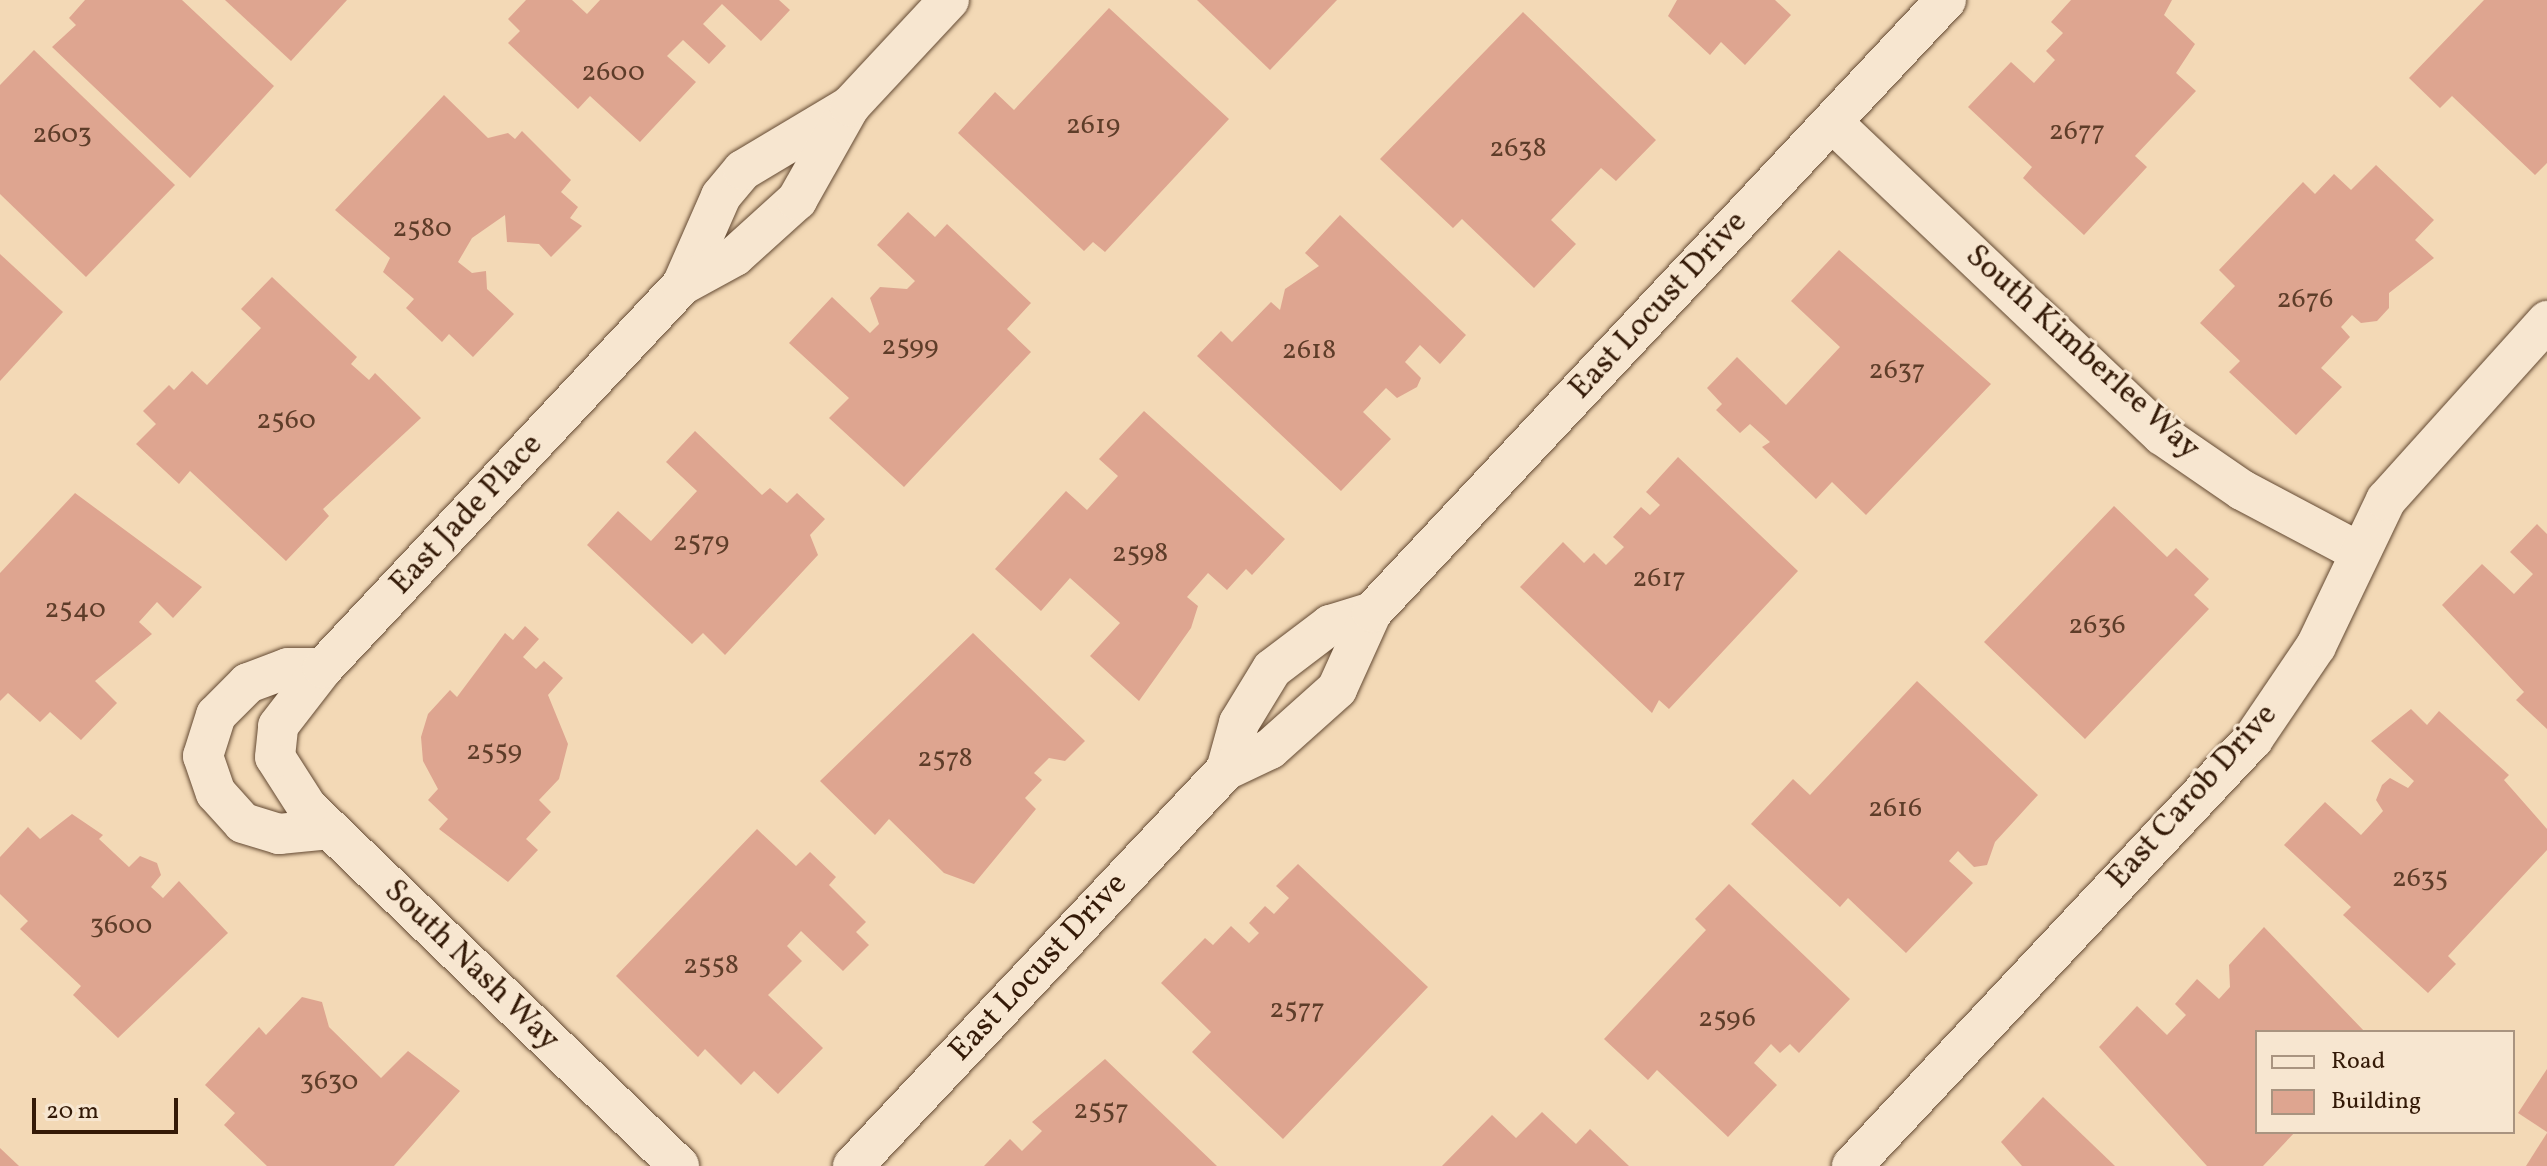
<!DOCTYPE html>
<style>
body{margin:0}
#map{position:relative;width:2547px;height:1166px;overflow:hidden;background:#f3d9b6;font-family:Vollkorn,serif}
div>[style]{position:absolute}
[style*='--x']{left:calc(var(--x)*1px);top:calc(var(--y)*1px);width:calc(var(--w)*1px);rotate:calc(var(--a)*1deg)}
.building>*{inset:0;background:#dea590}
.roads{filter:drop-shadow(0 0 2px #644a33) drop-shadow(0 0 2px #644a33)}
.minor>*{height:40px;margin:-20px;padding:0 20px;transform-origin:20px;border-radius:20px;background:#f7e6d0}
span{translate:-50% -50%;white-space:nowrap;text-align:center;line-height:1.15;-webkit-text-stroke:6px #f7e6d0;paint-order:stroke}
.number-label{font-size:28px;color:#5e3d29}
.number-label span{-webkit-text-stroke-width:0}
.street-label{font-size:32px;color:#341a07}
.legend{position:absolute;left:2255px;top:1030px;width:260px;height:104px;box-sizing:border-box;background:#f7e6d0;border:2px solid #a99480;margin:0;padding:10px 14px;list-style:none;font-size:24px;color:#341a07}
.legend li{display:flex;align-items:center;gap:16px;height:40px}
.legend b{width:40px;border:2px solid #a99480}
.scale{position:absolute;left:32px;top:1098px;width:146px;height:36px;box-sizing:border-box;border:4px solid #341a07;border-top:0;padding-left:10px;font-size:24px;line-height:28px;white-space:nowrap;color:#341a07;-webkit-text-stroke:6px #f7e6d0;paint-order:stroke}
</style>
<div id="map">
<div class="building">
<div style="clip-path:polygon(85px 0,182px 0,274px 86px,190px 178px,52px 47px,76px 25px,69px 18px)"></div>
<div style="clip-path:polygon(225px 0,347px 0,291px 61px)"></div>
<div style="clip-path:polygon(526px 0,572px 0,587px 14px,600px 0,779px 0,790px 10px,761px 41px,722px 4px,703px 24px,726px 46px,709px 64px,683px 40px,667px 56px,696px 82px,640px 142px,590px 96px,578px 109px,508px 43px,520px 31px,508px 19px)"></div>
<div style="clip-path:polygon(1197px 0,1337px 0,1270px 70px)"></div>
<div style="clip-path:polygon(1677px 0,1775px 0,1791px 15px,1745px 65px,1721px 42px,1710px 55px,1668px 16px)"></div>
<div style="clip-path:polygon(2071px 0,2172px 0,2164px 15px,2195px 44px,2176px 73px,2196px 91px,2135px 156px,2147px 167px,2084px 235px,2023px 178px,2032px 167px,1968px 107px,2011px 62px,2034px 83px,2055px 60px,2046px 51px,2063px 33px,2051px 22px)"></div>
<div style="clip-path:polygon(2484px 0,2547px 0,2547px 163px,2535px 175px,2452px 96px,2440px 108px,2409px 78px)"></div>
<div style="clip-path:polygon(1109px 8px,1229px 119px,1105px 252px,1093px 242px,1084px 251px,958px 133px,995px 92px,1014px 110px)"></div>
<div style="clip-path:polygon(1523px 12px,1656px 140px,1616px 181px,1601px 168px,1551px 220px,1576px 244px,1534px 288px,1462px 219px,1453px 228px,1380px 159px)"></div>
<div style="clip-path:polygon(34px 50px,175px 185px,86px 277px,0 194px,0 85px)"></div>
<div style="clip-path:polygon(444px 95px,488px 138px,508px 133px,515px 139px,522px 131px,571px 180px,561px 192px,578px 207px,570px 218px,582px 226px,551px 257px,539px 244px,507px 242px,505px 215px,472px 238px,458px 262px,472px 273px,486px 271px,487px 289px,514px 314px,473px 357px,449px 334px,442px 342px,406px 308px,414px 299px,383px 272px,390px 258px,335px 210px)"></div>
<div style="clip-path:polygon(2376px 165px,2434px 220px,2415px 240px,2434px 258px,2389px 293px,2389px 308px,2377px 321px,2361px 323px,2352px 315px,2341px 327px,2350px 337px,2321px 368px,2342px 387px,2296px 435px,2229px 372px,2240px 361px,2200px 323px,2235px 286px,2219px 270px,2303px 182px,2315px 194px,2334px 174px,2351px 190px)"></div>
<div style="clip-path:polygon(908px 212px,935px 237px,947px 224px,1031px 303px,1007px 329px,1031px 352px,904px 487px,829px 418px,849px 398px,789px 343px,832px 297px,870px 333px,879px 324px,870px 298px,880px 287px,907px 289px,915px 281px,877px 245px)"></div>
<div style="clip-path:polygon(1340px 215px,1466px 335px,1440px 364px,1420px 345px,1405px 362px,1421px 378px,1417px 387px,1397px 398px,1386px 388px,1363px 412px,1391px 439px,1341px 491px,1197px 356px,1221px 331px,1232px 342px,1271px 302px,1280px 310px,1285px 289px,1319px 266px,1305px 253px)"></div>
<div style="clip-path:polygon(1839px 250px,1991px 384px,1866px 515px,1832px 482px,1816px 499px,1762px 447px,1770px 442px,1750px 424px,1740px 433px,1716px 410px,1722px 404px,1707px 388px,1737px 357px,1786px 405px,1840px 347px,1791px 301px)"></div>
<div style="clip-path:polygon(0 254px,63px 312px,0 381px)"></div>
<div style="clip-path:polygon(272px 277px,357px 357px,351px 364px,369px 380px,375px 373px,421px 418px,323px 509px,329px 516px,286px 561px,190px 471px,179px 484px,136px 444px,156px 424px,143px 411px,169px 385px,174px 390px,192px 371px,207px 385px,261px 328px,241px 309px)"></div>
<div style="clip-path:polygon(1144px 411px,1285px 539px,1252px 575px,1246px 569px,1227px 590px,1208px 573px,1187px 597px,1198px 606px,1191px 628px,1139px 701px,1090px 656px,1120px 623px,1070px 578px,1041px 611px,995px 569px,1066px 491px,1087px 510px,1118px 476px,1099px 459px)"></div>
<div style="clip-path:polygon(695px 431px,762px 495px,770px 488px,787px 503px,797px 493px,825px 519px,810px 535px,818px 555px,725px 655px,703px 633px,692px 644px,587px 545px,618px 511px,651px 541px,697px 491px,666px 462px)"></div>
<div style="clip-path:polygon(1678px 457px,1798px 571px,1669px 709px,1659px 700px,1652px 713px,1520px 587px,1563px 542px,1584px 563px,1594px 553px,1606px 565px,1624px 547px,1613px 537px,1641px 507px,1650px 515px,1660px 505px,1646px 492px)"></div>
<div style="clip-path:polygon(75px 493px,202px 587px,173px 618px,157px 602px,139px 622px,152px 634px,95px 681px,117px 703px,81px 740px,50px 712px,40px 722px,8px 693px,0 701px,0 573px)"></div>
<div style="clip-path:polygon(2114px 506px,2167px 557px,2176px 548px,2209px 579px,2194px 595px,2209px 609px,2085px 739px,1984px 642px)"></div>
<div style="clip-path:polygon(2537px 524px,2547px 534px,2547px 729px,2516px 700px,2524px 692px,2442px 605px,2482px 564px,2514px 594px,2533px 574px,2510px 552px)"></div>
<div style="clip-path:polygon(525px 626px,539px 639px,523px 657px,536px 669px,544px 661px,563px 678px,548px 695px,568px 744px,559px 779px,539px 800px,551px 812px,526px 839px,538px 850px,508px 882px,439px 829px,448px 819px,428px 800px,438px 789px,423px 761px,421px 737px,428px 714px,450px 690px,457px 697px,505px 633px,513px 640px)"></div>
<div style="clip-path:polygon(973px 633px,1085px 741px,1065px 761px,1049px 758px,1034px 773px,1042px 780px,1025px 798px,1036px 809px,974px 884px,944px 873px,889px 819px,875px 835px,820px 781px)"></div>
<div style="clip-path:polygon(1917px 681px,2038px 795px,1995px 842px,1987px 865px,1974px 867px,1958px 851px,1949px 861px,1973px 883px,1906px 953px,1848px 898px,1840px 907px,1751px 824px,1793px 779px,1810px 795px)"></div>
<div style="clip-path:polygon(2411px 709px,2427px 725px,2439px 711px,2509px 775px,2504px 780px,2547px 829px,2547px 850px,2448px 956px,2456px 964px,2428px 993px,2343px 915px,2351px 907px,2284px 845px,2325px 802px,2361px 835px,2383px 811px,2376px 800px,2382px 785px,2390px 778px,2408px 788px,2414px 781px,2371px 741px)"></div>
<div style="clip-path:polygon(72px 814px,103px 835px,99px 839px,129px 867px,140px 856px,157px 863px,161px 875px,151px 887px,163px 898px,179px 881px,228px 933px,118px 1038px,73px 995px,81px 986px,20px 929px,28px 921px,0 894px,0 857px,28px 827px,40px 839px)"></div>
<div style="clip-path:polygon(757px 829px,796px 866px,810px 852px,836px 877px,829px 885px,866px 922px,856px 932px,869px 945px,843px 971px,801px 931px,787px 946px,802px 961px,768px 995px,823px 1048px,778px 1094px,754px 1071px,741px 1085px,705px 1049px,698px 1057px,616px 976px)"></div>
<div style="clip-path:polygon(1298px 864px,1428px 987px,1283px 1139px,1192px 1052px,1211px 1032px,1161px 983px,1205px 938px,1213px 945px,1231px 926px,1249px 943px,1259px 933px,1249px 923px,1265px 906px,1274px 914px,1289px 898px,1276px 886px)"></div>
<div style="clip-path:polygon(1729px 884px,1850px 999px,1799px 1053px,1790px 1044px,1780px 1053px,1771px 1044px,1754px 1063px,1777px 1085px,1728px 1137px,1657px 1070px,1648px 1080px,1604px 1039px,1706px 930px,1695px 919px)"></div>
<div style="clip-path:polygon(2264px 927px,2365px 1032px,2257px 1032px,2257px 1132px,2295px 1132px,2263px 1166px,2207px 1166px,2099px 1047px,2137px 1006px,2167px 1035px,2186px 1015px,2175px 1004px,2197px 979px,2219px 999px,2230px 987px,2229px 965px)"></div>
<div style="clip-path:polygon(302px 997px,322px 1002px,329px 1027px,381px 1078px,408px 1051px,460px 1091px,394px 1166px,267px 1166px,224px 1125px,235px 1113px,205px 1085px,259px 1027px,266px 1035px)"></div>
<div style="clip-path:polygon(1105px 1059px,1217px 1166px,984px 1166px,1010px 1139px,1022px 1151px,1042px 1131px,1032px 1122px)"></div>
<div style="clip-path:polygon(2547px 1069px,2547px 1132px,2518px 1113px)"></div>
<div style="clip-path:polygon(2043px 1097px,2115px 1166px,2022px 1166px,2001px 1142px)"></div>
<div style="clip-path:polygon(1542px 1112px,1576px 1144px,1590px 1129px,1629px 1166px,1442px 1166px,1492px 1115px,1516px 1138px)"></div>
<div style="clip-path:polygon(2547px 1133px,2547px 1166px,2526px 1166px)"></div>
<div style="clip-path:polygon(0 1148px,19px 1166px,0 1166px)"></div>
</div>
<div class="roads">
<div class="minor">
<div style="--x:1832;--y:122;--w:455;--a:43.5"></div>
<div style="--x:2162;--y:435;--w:97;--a:34.5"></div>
<div style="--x:2242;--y:490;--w:130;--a:27.9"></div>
<div style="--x:682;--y:285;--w:97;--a:-66.3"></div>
<div style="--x:721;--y:196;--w:34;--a:-50"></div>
<div style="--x:743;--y:170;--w:125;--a:-30.9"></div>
<div style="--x:323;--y:668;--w:35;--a:180"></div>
<div style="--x:288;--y:668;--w:43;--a:159.4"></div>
<div style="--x:248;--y:683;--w:45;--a:135"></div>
<div style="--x:216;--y:715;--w:43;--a:107.6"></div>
<div style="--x:203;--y:756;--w:39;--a:71"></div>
<div style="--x:216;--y:793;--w:40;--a:48"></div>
<div style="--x:243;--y:823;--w:38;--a:17"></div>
<div style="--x:279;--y:834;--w:51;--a:-5.6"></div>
<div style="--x:1226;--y:770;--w:49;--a:-74.5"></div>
<div style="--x:1239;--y:723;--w:63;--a:-58.6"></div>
<div style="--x:1272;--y:669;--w:73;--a:-37.2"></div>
<div style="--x:1330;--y:625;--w:44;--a:-17.2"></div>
<div style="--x:679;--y:1166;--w:517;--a:-136.02"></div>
<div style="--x:307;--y:807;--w:59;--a:-122.6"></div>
<div style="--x:275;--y:757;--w:31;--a:-84"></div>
<div style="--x:278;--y:726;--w:73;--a:-52.2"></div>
<div style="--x:323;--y:668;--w:525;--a:-46.85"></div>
<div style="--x:682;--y:285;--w:60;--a:-28.7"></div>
<div style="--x:735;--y:256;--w:84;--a:-42.1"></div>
<div style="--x:797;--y:200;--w:108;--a:-60.6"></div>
<div style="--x:850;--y:106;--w:145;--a:-47"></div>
<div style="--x:853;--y:1166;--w:544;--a:-46.71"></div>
<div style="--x:1226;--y:770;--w:49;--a:-25.5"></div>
<div style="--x:1270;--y:749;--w:90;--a:-41.8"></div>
<div style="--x:1337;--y:689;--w:85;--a:-65.6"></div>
<div style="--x:1372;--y:612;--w:839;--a:-46.84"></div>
<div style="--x:1852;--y:1166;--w:586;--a:-46.8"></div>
<div style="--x:2253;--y:739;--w:112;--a:-55.9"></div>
<div style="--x:2316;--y:646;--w:162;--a:-64.4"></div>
<div style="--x:2386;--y:500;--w:241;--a:-48"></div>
</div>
</div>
<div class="number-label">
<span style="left:613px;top:73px">2600</span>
<span style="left:1093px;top:126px">2619</span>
<span style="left:2077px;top:132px">2677</span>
<span style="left:62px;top:135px">2603</span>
<span style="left:1518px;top:149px">2638</span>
<span style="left:422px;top:229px">2580</span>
<span style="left:2305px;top:300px">2676</span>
<span style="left:910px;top:347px">2599</span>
<span style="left:1309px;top:351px">2618</span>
<span style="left:1897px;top:371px">2637</span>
<span style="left:286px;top:421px">2560</span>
<span style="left:701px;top:543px">2579</span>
<span style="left:1140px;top:554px">2598</span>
<span style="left:1659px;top:579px">2617</span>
<span style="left:75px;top:610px">2540</span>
<span style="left:2097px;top:626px">2636</span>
<span style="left:494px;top:752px">2559</span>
<span style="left:945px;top:759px">2578</span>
<span style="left:1895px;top:809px">2616</span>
<span style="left:2420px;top:879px">2635</span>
<span style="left:121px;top:926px">3600</span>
<span style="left:711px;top:966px">2558</span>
<span style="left:1297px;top:1010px">2577</span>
<span style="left:1727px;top:1019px">2596</span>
<span style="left:329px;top:1082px">3630</span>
<span style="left:1101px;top:1111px">2557</span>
</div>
<div class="street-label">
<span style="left:1659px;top:306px;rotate:-47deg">East Locust Drive</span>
<span style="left:2082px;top:353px;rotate:42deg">South Kimberlee Way</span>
<span style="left:467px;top:515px;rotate:-47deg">East Jade Place</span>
<span style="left:2193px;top:797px;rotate:-48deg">East Carob Drive</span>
<span style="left:471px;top:966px;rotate:44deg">South Nash Way</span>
<span style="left:1039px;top:968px;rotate:-47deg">East Locust Drive</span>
</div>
<ul class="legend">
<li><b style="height:10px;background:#f7e6d0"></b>Road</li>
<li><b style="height:22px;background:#dea590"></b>Building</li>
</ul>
<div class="scale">20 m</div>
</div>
